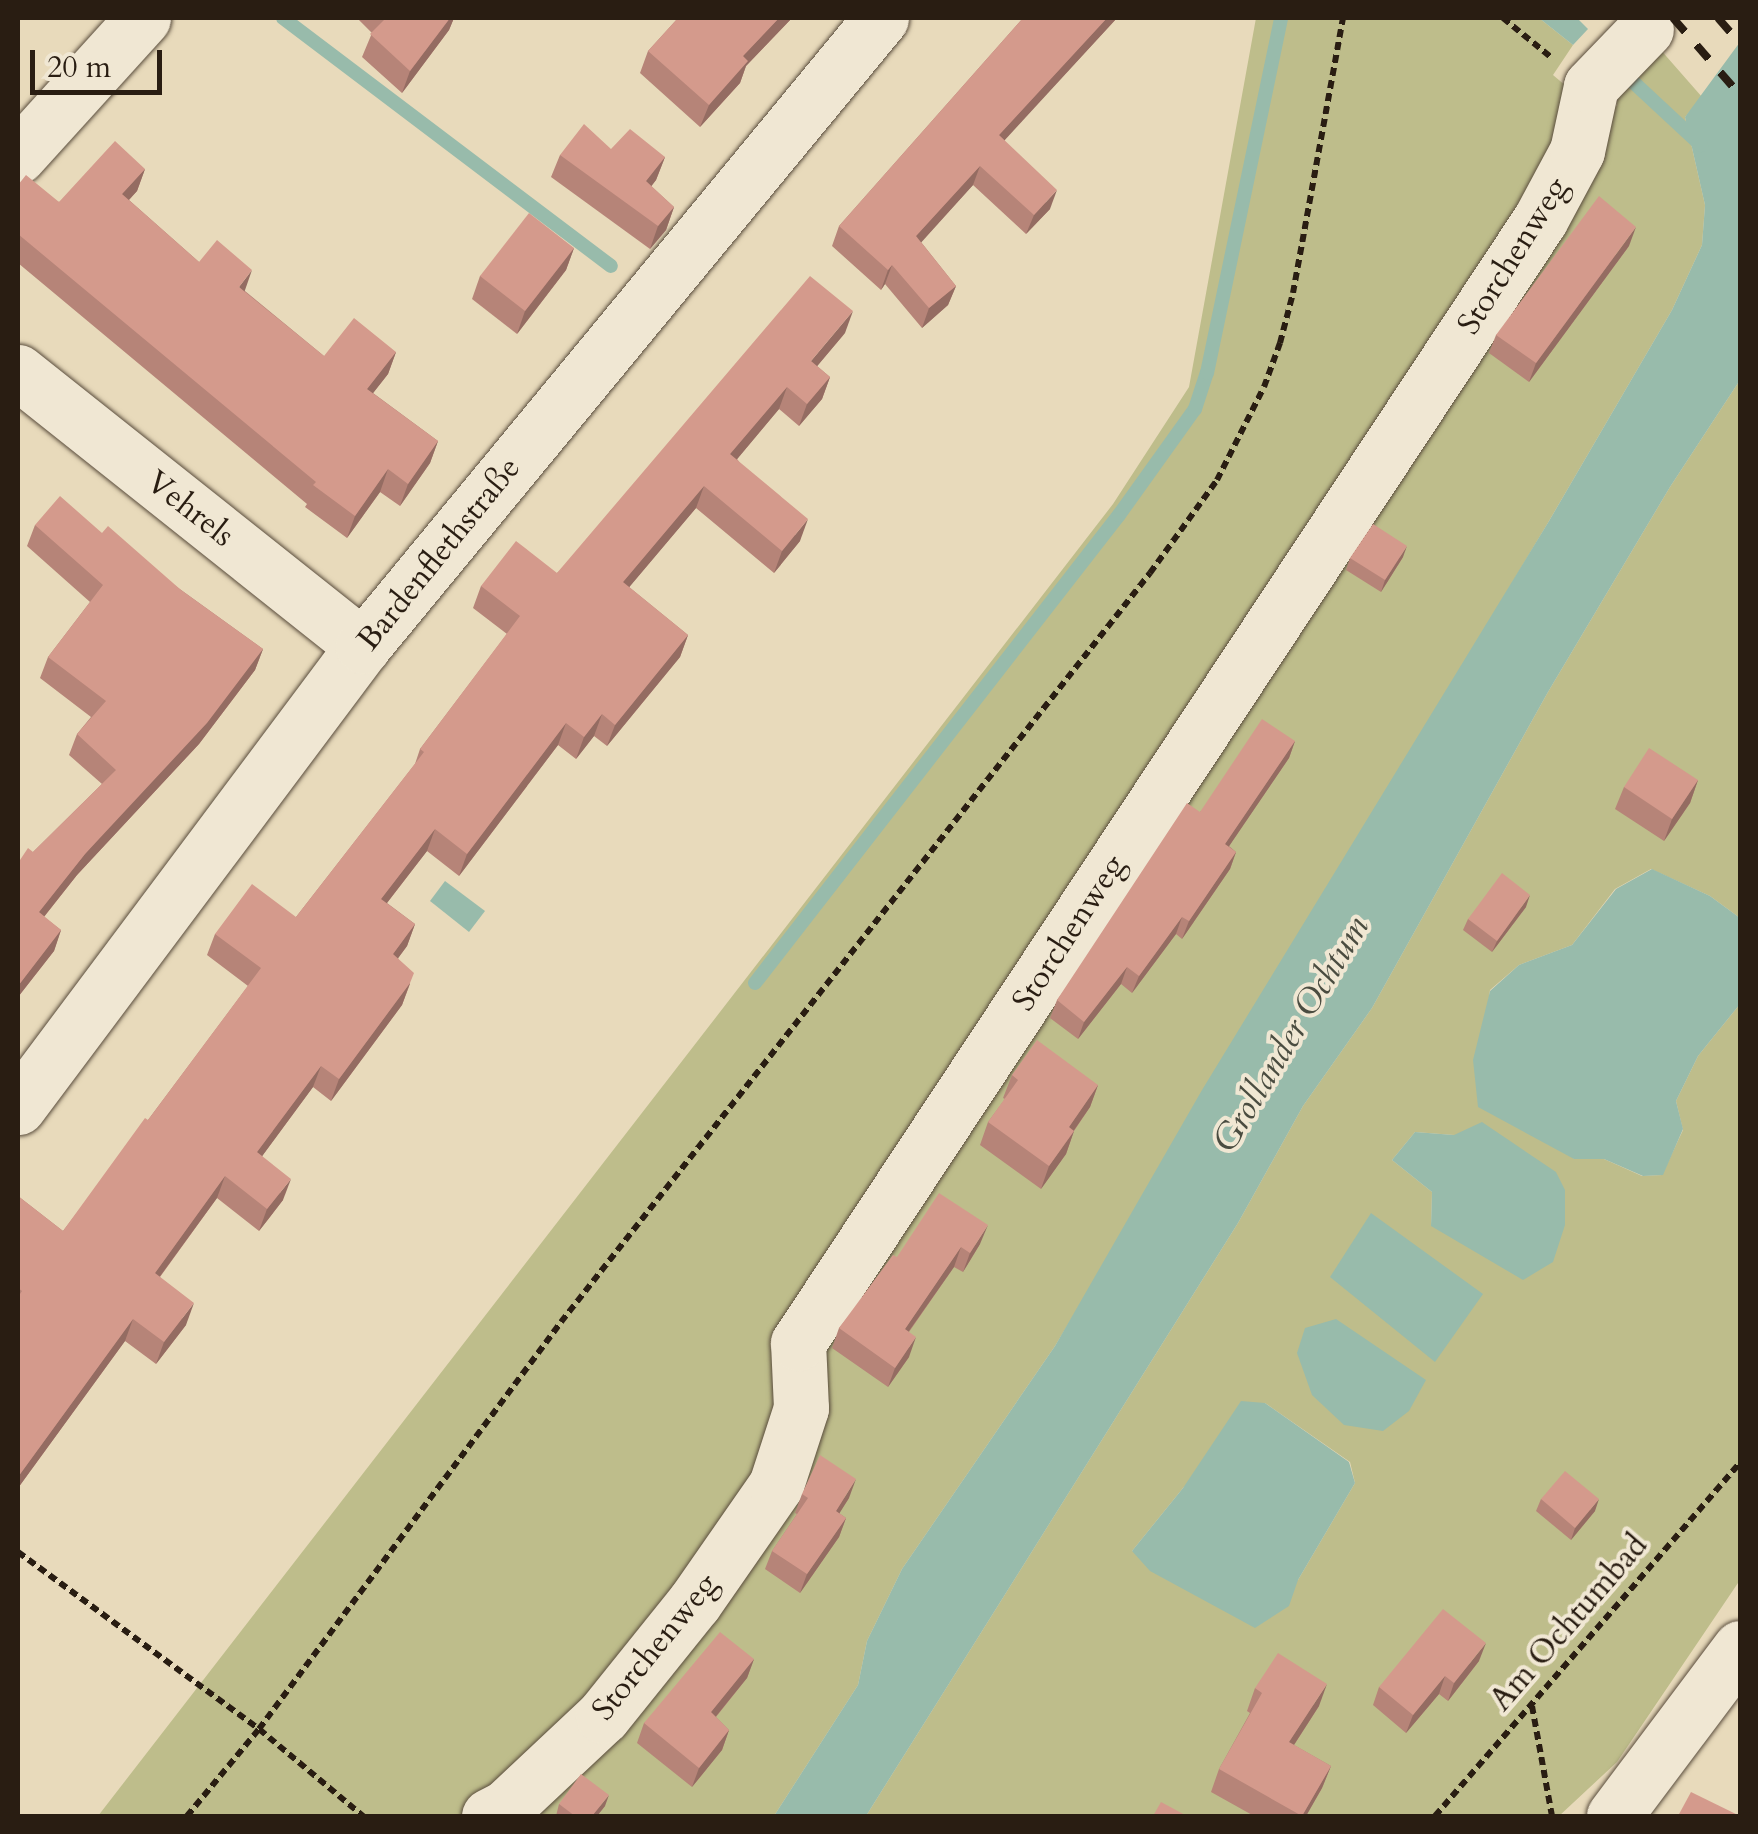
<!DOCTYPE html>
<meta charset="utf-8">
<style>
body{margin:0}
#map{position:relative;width:1758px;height:1834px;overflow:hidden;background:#e8dabb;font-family:Cardo,serif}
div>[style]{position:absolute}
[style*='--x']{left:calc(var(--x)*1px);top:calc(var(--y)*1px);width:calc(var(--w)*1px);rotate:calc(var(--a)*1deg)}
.green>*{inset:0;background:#bebd8b}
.water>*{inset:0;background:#98bbab}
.stream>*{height:14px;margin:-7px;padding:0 7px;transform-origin:7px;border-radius:7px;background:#98bbab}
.path>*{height:6px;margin-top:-3px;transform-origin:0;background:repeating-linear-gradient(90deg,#291d12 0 8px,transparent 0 13px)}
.roads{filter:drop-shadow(0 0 2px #594c3c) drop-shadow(0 0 2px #594c3c)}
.minor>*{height:55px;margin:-27.5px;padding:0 27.5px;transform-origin:27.5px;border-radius:27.5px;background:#f0e7d3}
.rail>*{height:8px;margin-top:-4px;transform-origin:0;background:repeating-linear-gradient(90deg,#291d12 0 18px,transparent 0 36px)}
.wall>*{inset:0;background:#b68478}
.shaded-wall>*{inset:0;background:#946c62}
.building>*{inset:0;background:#d49a8c}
span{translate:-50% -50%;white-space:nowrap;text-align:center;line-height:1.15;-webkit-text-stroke:8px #f0e7d3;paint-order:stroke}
.street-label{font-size:32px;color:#291d12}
.water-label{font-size:35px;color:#4a4c40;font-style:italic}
.frame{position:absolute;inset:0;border:20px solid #291d12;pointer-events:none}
.scale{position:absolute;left:30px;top:50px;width:132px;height:45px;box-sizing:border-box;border:5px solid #291d12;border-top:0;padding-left:12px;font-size:30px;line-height:35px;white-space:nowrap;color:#291d12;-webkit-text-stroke:8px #f0e7d3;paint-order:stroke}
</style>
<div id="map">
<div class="green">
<div style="clip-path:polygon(1256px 18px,1539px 18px,1573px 45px,1553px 75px,1566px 86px,1617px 106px,1617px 81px,1652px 40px,1702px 97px,1685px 117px,1705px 205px,1702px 245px,1672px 310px,1549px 521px,1055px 1346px,902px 1569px,867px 1641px,858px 1685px,774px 1816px,98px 1816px,1113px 504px,1189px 387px)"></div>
<div style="clip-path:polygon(evenodd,1740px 380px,1740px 918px,1710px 896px,1651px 869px,1615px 889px,1572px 945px,1519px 965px,1490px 990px,1488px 1004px,1574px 1159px,1604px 1159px,1642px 1176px,1662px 1175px,1683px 1130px,1676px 1101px,1698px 1056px,1740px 1004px,1740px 1580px,1617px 1762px,1559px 1816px,866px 1816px,1238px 1223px,1303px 1106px,1372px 1008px,1548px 692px,1670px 487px,1740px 380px,1415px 1132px,1454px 1135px,1431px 1226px,1432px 1192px,1392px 1160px,1415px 1132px,1740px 380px,1265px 1403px,1350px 1462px,1355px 1483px,1298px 1580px,1132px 1551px,1183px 1488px,1265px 1403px)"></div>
</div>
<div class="water">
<div style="clip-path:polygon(1539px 18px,1577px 18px,1588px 29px,1573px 45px)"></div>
<div style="clip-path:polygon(1740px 42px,1740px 380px,1670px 487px,1548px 692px,1372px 1008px,1303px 1106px,1238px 1223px,866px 1816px,774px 1816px,858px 1685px,867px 1641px,902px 1569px,1055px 1346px,1202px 1090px,1549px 521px,1672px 310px,1702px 245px,1705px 205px,1685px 117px)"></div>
<div style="clip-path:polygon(1652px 869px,1710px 896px,1740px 918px,1740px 1004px,1698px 1056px,1676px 1101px,1683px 1129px,1663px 1175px,1643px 1176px,1604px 1159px,1574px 1159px,1478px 1107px,1473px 1060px,1490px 991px,1519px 965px,1572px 945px,1616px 889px)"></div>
<div style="clip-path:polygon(445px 881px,485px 911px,469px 932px,430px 901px)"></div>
<div style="clip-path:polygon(1482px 1122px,1556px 1172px,1565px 1190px,1565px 1225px,1553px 1262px,1523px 1280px,1431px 1226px,1432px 1192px,1392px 1160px,1415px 1132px,1454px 1135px)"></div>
<div style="clip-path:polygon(1371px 1213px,1483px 1294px,1435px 1362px,1330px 1277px)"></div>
<div style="clip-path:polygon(1336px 1319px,1426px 1380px,1409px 1411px,1383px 1431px,1344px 1425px,1312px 1395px,1297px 1353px,1305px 1328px)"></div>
<div style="clip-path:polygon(1241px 1401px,1265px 1403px,1349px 1462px,1355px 1483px,1298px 1580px,1289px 1606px,1255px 1628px,1150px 1571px,1132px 1551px,1183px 1488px)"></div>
</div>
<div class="stream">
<div style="--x:283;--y:18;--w:411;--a:37.1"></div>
<div style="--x:1631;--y:80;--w:96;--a:42.9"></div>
<div style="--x:755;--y:983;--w:593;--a:-52.13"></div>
<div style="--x:1119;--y:515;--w:130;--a:-54.4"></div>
<div style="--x:1195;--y:409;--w:38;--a:-72"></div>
<div style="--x:1207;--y:373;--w:363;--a:-78.2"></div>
</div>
<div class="path">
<div style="--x:1503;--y:18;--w:63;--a:39.2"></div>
<div style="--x:18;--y:1552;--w:299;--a:36.3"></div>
<div style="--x:259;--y:1729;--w:136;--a:39.9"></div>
<div style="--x:1532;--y:1706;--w:112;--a:79.7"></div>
<div style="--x:187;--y:1816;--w:113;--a:-50.4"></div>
<div style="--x:259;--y:1729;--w:507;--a:-53.42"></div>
<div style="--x:561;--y:1322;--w:953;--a:-51.82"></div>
<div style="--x:1150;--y:573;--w:115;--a:-54.2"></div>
<div style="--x:1217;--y:480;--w:104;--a:-63.2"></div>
<div style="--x:1264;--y:387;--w:47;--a:-70"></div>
<div style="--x:1280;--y:343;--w:52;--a:-75.4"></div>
<div style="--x:1293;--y:293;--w:280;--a:-79.7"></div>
<div style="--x:1435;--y:1816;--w:467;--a:-49.2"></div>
</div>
<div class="roads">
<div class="minor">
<div style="--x:18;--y:156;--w:186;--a:-47.8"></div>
<div style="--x:18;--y:372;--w:441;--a:38.5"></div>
<div style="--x:18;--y:1107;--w:576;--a:-53.19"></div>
<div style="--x:363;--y:646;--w:814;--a:-50.48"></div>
<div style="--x:489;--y:1816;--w:18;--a:-27"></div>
<div style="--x:505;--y:1808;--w:134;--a:-43.2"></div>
<div style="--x:603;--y:1716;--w:145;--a:-51.2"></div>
<div style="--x:694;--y:1603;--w:144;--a:-55.2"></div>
<div style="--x:776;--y:1485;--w:81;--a:-72"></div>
<div style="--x:801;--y:1408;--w:65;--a:-92.6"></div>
<div style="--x:798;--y:1343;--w:1346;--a:-56.55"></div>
<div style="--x:1540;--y:220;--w:78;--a:-61.8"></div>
<div style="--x:1577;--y:151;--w:66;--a:-77.8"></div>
<div style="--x:1591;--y:86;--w:79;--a:-46"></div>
<div style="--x:1614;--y:1816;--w:210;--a:-53.1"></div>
</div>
</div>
<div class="rail">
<div style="--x:1673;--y:18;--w:102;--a:49"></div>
<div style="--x:1718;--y:18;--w:33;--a:49"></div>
</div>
<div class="wall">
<div style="clip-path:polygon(357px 18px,454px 18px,449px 30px,402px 93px,362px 57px,372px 33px)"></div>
<div style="clip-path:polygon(678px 18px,792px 18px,746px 66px,740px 83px,700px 127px,640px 73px,648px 51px)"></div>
<div style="clip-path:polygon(1023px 18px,1117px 18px,1004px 140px,1050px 209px,1026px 234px,973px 185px,921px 242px,956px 286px,948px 305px,922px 328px,885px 284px,881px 290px,832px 246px,839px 226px)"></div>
<div style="clip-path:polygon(611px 149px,665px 157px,656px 180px,651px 186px,674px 207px,666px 230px,650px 249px,551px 177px,560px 155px)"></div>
<div style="clip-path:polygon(145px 169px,137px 191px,129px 200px,199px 262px,245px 291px,324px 356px,396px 352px,388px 374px,373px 393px,438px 441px,430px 463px,400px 506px,380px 492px,347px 538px,305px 507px,307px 504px,18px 263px,18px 185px,59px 202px)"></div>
<div style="clip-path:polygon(1629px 246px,1529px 382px,1489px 353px,1496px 335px)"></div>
<div style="clip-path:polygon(574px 248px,566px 270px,517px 334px,472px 299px,480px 276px)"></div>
<div style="clip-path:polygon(845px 333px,817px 366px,830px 377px,822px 399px,799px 426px,779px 409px,737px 459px,800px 541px,774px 573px,696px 508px,629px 587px,688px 635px,680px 657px,607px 746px,594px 736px,576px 759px,558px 745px,459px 876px,427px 851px,387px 903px,415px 924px,407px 946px,398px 958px,410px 984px,402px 1005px,331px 1101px,313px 1087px,262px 1156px,283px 1200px,259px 1231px,217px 1198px,160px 1277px,186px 1325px,156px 1364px,125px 1341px,18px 1488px,18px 1196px,63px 1231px,148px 1120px,248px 986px,207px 955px,215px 934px,296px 917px,415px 764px,420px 749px,507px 634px,473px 608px,481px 586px,557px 573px)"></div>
<div style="clip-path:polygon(35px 525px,102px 533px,263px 649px,255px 670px,199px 744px,77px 875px,44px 917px,61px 930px,54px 951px,18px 997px,33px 852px,102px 784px,69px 755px,77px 734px,91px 717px,40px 678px,48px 657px,90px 602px,27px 546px)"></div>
<div style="clip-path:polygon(1403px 557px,1381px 592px,1346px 570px,1350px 558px)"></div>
<div style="clip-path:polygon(1295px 741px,1289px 758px,1229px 846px,1236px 852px,1230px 869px,1182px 939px,1176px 934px,1132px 993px,1121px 984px,1078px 1039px,1050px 1018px,1057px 1000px,1200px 812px)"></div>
<div style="clip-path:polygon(1698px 780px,1690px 803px,1664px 841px,1615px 809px,1624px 787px)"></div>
<div style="clip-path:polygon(1526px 907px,1492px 952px,1463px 930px,1468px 919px)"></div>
<div style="clip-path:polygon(1012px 1075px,1098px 1085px,1090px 1107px,1074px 1131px,1066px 1154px,1041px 1189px,980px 1145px,988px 1122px,1005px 1099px,1003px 1098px)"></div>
<div style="clip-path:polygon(980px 1244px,963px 1272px,954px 1267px,909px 1332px,909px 1357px,888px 1387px,832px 1348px,839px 1328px,897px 1257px)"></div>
<div style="clip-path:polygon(802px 1494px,849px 1498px,839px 1513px,846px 1518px,839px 1537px,800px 1593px,765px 1569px,772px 1551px,797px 1514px,795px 1513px)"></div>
<div style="clip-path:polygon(1541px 1499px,1595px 1511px,1571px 1540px,1536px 1511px)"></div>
<div style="clip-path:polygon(754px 1659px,747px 1678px,716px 1717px,729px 1730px,722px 1750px,692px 1787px,637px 1743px,644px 1723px)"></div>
<div style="clip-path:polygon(1479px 1661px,1448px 1701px,1439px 1694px,1406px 1733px,1373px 1705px,1379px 1687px)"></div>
<div style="clip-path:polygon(1255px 1688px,1319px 1706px,1294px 1745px,1331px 1766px,1322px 1788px,1306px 1816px,1254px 1816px,1211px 1792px,1219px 1769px,1250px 1713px,1247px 1711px)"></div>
<div style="clip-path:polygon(559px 1804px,605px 1806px,597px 1816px,556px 1816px)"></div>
</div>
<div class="shaded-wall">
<div style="clip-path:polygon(450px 18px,454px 18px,449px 30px,402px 93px,410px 71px)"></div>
<div style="clip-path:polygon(779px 18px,792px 18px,746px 66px,740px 83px,700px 127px,709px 105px,743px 56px)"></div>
<div style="clip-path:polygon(1107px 18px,1117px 18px,992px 154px,999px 135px)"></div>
<div style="clip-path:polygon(665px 157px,656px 180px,638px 204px,646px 181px)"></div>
<div style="clip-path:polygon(980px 166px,973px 185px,909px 256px,916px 236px)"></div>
<div style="clip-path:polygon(145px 169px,137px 191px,114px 216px,122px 194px)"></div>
<div style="clip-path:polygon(1057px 190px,1050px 209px,1026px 234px,1034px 215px)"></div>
<div style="clip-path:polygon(674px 207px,666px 230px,650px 249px,658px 226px)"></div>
<div style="clip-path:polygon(1636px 227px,1629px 246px,1529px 382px,1536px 363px)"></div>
<div style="clip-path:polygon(574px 248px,566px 270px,517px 334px,525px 311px)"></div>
<div style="clip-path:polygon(892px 265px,885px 284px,881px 290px,888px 270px)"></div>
<div style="clip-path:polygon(252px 270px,244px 293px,239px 287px)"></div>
<div style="clip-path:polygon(956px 286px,948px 305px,922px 328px,929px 308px)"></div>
<div style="clip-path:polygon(853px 311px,845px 333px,803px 383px,811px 361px)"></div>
<div style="clip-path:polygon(396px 352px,388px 374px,359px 411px,367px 389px)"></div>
<div style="clip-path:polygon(830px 377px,822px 399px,799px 426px,807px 404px)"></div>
<div style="clip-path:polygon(787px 387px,779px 409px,723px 476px,730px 454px)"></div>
<div style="clip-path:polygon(438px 441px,430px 463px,400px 506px,408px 484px)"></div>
<div style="clip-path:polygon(388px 469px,380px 492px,347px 538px,355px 516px)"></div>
<div style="clip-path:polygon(704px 486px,696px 508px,615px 604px,623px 582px)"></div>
<div style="clip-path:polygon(808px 519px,800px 541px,774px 573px,782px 551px)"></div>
<div style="clip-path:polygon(1407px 546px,1403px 557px,1381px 592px,1385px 580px)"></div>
<div style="clip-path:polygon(688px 635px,680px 657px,607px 746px,615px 725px)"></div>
<div style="clip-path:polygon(263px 649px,255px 670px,199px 744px,77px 875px,31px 933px,39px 912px,85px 854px)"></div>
<div style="clip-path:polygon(602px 714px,594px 736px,576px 759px,584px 737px)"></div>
<div style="clip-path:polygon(566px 723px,558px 745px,459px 876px,467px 854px)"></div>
<div style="clip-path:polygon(1295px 741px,1289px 758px,1219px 861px,1225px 844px)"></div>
<div style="clip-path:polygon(1698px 780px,1690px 803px,1664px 841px,1672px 819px)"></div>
<div style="clip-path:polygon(435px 829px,427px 851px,373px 921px,381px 899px)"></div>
<div style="clip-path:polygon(1236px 852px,1230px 869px,1182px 939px,1189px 921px)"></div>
<div style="clip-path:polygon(1530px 895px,1526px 907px,1492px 952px,1497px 941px)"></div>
<div style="clip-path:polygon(1182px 917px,1176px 934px,1132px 993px,1139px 976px)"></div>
<div style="clip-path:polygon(415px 924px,407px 946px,385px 976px,393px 954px)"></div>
<div style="clip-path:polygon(61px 930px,54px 951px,18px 997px,18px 986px)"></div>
<div style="clip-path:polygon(1127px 967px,1121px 984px,1078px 1039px,1084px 1022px)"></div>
<div style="clip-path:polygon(410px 983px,402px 1005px,331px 1101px,339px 1079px)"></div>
<div style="clip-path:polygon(321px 1066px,313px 1087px,249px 1174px,257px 1152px)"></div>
<div style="clip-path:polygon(1098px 1085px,1090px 1107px,1061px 1149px,1069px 1127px)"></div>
<div style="clip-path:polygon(1074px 1131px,1066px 1154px,1041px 1189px,1049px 1166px)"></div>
<div style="clip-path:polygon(225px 1176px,217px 1198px,147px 1294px,155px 1273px)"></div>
<div style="clip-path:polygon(291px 1179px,283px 1200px,259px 1231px,267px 1209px)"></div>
<div style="clip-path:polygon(988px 1225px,980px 1244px,963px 1272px,970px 1253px)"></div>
<div style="clip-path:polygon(961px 1247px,954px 1267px,897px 1348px,905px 1329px)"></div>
<div style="clip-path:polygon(194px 1303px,186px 1325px,156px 1364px,164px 1342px)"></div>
<div style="clip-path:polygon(133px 1319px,125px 1341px,18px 1488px,18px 1477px)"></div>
<div style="clip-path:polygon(916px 1337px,909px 1357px,888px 1387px,895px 1368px)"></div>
<div style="clip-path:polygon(856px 1479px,849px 1498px,829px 1530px,836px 1511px)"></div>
<div style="clip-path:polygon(1599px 1499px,1595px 1511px,1571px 1540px,1575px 1528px)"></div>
<div style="clip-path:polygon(846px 1518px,839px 1537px,800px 1593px,807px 1574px)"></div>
<div style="clip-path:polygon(1486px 1643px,1479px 1661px,1448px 1701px,1454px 1683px)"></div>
<div style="clip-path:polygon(754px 1659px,747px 1678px,704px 1731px,711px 1712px)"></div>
<div style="clip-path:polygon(1445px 1676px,1439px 1694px,1406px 1733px,1413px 1715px)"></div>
<div style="clip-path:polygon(1327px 1684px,1319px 1706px,1281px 1765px,1289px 1742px)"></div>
<div style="clip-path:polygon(729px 1730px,722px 1750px,692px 1787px,699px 1768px)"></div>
<div style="clip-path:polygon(1331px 1766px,1322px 1788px,1306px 1816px,1302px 1816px)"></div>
<div style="clip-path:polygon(609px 1795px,605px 1806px,597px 1816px,592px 1816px)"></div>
</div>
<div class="building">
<div style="clip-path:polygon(386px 18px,450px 18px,410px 71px,370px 34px)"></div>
<div style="clip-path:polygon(678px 18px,779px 18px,743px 56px,748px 61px,709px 105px,648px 51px)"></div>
<div style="clip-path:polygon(1023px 18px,1107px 18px,999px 135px,1057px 190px,1034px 215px,980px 166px,916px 236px,956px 286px,929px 308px,892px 265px,888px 270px,839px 226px)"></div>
<div style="clip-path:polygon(584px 124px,611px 149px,630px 129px,665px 157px,646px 181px,674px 207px,658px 226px,560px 155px)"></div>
<div style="clip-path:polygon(115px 141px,145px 169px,122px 194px,199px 262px,217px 240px,252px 270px,239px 287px,324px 356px,354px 318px,396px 352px,367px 389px,438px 441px,408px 484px,388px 469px,355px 516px,313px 485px,316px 482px,18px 234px,18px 185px,26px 175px,59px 202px)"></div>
<div style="clip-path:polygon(1599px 196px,1636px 227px,1536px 363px,1496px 335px)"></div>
<div style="clip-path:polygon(529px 213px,574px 248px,525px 311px,480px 276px)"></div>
<div style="clip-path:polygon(810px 276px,853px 311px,811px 361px,830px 377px,807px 404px,787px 387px,730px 454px,808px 519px,782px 551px,704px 486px,623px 582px,688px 635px,615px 725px,602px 714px,584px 737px,566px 723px,467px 854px,435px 829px,381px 899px,415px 924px,393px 954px,414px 973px,410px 983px,339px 1079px,321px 1066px,257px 1152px,291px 1179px,267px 1209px,225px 1176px,155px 1273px,194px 1303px,164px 1342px,133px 1319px,18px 1477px,18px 1297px,22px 1291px,18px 1288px,18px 1196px,63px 1231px,145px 1118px,148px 1120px,261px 968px,215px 934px,252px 884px,296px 917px,424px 752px,420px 749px,520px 616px,481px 586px,516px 541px,557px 573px)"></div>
<div style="clip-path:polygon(60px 496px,102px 533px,108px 526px,181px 590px,263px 649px,207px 723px,85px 854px,39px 912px,61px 930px,18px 986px,18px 863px,28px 848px,33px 852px,116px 770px,77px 734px,106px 701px,48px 657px,103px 585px,35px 525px)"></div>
<div style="clip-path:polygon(1373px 524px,1407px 546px,1385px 580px,1350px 558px)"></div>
<div style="clip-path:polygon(1262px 719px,1295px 741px,1225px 844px,1236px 852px,1189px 921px,1182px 917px,1139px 976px,1127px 967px,1084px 1022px,1057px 1000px,1187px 803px,1200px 812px)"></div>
<div style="clip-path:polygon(1649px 748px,1698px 780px,1672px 819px,1624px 787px)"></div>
<div style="clip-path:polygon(1502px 873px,1530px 895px,1497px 941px,1468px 919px)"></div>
<div style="clip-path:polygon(1037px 1040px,1098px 1085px,1069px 1127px,1074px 1131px,1049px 1166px,988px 1122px,1018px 1080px,1012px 1075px)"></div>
<div style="clip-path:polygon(939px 1193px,988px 1225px,970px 1253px,961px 1247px,905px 1329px,916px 1337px,895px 1368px,839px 1328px,893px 1255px,897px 1257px)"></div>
<div style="clip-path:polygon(820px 1455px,856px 1479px,836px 1511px,846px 1518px,807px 1574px,772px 1551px,808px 1498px,802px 1494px)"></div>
<div style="clip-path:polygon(1565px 1471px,1599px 1499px,1575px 1528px,1541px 1499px)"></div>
<div style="clip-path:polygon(1443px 1609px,1486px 1643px,1454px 1683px,1445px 1676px,1413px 1715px,1379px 1687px)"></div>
<div style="clip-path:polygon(720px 1632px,754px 1659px,711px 1712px,729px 1730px,699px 1768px,644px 1723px)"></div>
<div style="clip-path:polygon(1278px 1653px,1327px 1684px,1289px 1742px,1331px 1766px,1302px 1816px,1219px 1769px,1262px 1693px,1255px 1688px)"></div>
<div style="clip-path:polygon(581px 1774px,609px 1795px,592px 1816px,575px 1816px,559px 1804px)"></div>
<div style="clip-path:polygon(1691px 1792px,1740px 1816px,1678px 1816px)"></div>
<div style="clip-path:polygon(1161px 1802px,1187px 1816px,1153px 1816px)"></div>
</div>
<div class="street-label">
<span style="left:1513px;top:256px;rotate:-58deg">Storchenweg</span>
<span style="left:190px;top:509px;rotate:38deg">Vehrels</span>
<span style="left:439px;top:554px;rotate:-51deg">Bardenflethstraße</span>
<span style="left:1069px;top:933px;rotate:-57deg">Storchenweg</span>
<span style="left:1569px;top:1623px;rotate:-49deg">Am Ochtumbad</span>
<span style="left:655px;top:1647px;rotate:-51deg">Storchenweg</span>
</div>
<div class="water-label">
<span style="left:1291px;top:1034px;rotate:-59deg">Grollander Ochtum</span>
</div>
<div class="frame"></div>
<div class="scale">20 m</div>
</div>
